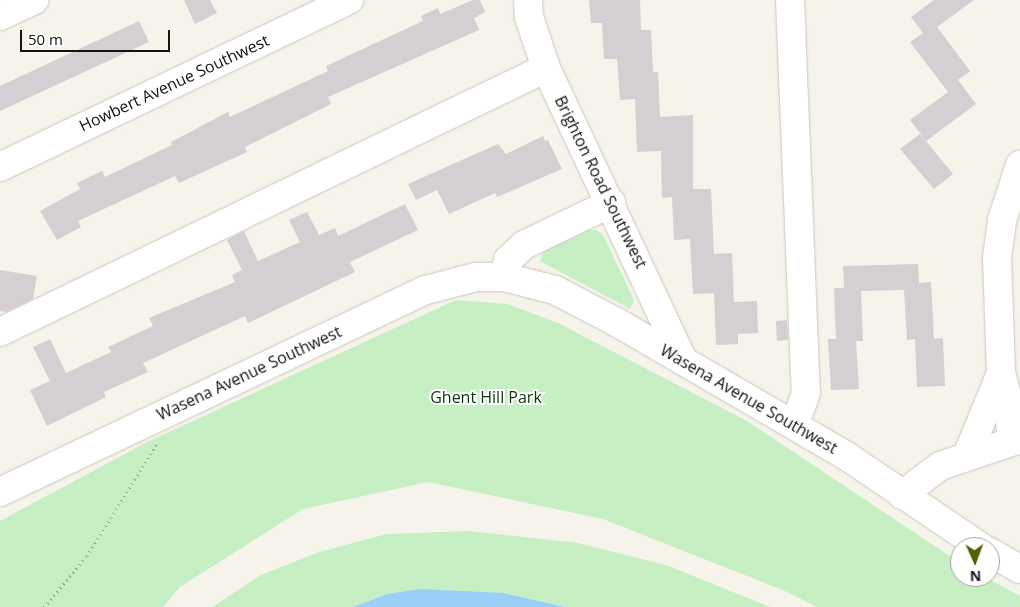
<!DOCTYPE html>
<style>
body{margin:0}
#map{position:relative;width:1020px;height:607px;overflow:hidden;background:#f6f3eb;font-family:"Open Sans",sans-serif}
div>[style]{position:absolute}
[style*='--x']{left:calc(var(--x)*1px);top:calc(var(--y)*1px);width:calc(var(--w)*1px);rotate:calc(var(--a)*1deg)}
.green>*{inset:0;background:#c6f0c3}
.water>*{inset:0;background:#9ad0f7}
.building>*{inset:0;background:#d5ced3}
.path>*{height:3px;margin-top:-1.5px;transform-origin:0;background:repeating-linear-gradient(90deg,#9f9d97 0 1px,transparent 0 5px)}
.roads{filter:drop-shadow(0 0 1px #cac7c0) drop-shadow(0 0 1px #cac7c0)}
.minor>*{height:28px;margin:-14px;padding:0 14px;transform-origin:14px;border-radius:14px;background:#fff}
span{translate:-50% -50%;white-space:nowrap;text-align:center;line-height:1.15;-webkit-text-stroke:4px #fff;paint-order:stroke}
.street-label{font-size:16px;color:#141310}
.park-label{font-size:16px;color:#093609}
.north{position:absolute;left:950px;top:537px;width:50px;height:50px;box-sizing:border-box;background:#fff;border:1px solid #a1a19f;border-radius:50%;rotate:178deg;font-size:14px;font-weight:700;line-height:20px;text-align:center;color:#141310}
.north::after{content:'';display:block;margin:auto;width:18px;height:22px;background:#526002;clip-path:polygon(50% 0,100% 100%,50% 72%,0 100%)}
.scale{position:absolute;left:20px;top:30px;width:150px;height:22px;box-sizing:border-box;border:2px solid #141310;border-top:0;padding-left:6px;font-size:15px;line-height:18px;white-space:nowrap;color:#141310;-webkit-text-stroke:4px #fff;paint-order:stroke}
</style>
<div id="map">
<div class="green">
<div style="clip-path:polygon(588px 230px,597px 230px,603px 235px,634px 300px,630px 309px,540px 261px,543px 252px)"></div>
<div style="clip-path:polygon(456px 300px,507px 304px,558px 323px,747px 421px,960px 563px,960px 577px,985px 577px,1020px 596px,1020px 607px,817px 607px,785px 591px,603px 519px,428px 482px,303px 509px,180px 587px,163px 607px,0 607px,0 521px,147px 442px)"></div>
<div style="clip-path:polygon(468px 531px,578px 543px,666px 565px,770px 607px,565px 607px,504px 593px,387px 594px,353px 607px,212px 607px,261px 575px,319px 552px,387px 534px)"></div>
</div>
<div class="water">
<div style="clip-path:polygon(420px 589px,504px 593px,565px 607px,353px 607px,387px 594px)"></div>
</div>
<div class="building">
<div style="clip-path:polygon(184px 0,210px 0,217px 13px,195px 24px)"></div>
<div style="clip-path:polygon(473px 0,480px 0,485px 12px,474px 18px,479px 30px,328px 97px,331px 104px,245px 147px,247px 152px,179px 183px,175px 176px,78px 221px,81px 227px,57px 240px,40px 211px,80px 189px,77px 183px,102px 171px,105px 177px,172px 145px,171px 142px,228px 112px,230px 117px,328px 71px,326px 66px,423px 21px,421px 16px,438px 8px,440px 14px)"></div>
<div style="clip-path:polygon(589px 0,640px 0,641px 30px,651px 30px,653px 72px,658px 72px,660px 117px,693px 115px,693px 189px,711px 189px,714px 254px,732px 253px,734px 302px,757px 301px,758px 333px,738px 334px,738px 344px,716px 345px,714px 293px,693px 294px,690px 239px,674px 240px,672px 197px,662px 198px,661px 151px,637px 152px,635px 99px,620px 100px,617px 59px,604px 59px,602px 23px,591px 23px)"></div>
<div style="clip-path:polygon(934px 0,974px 0,937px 27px,970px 71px,958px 80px,976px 104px,926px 141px,910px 120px,948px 92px,910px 42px,923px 33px,911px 17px)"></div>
<div style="clip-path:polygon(139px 21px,149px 42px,0 111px,0 86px)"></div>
<div style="clip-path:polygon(920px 134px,953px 174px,934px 189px,900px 149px)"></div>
<div style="clip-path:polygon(543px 136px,545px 141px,548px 140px,562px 169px,497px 197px,495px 193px,449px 214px,437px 190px,416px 200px,408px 184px,498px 144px,506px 154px)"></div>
<div style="clip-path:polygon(405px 204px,418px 230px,350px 262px,355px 272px,248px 323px,245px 316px,143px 363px,148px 372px,104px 392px,106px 397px,47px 426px,30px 390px,50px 381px,33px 347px,50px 339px,66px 373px,111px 352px,108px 347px,153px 326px,149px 318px,235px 282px,232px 275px,242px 270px,227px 240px,244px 231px,258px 261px,300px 242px,289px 220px,307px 212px,319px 235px,335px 228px,338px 236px)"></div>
<div style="clip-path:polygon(918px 264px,919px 283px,931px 282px,934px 339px,943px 338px,945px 386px,917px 387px,915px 339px,907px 340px,904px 290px,861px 291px,863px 341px,856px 341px,859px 389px,831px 390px,828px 339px,836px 339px,834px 288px,844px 288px,843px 266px)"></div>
<div style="clip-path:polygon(0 270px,37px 276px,33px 299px,6px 312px,0 311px)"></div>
<div style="clip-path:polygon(787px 320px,788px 340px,777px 341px,776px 321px)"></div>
</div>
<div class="path">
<div style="--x:44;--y:607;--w:67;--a:-49.9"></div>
<div style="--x:87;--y:556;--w:133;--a:-58.2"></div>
</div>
<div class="roads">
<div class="minor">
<div style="--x:528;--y:0;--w:17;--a:87"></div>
<div style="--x:529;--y:17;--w:54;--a:71.6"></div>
<div style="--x:546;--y:68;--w:323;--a:64.9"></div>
<div style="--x:790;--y:0;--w:393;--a:87.7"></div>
<div style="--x:806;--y:393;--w:33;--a:110"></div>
<div style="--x:0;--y:16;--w:38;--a:-25"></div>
<div style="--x:0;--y:167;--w:387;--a:-25.6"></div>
<div style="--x:504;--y:277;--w:17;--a:-77"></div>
<div style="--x:508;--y:260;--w:22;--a:-43"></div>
<div style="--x:524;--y:245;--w:97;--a:-25.8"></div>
<div style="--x:0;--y:332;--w:606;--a:-25.8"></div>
<div style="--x:1001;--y:373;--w:23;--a:75"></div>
<div style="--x:1007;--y:395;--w:46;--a:83.8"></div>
<div style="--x:967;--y:456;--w:90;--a:-67.7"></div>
<div style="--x:1001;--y:373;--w:116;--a:-92"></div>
<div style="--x:997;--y:257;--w:37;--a:-82"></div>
<div style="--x:1002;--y:220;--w:58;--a:-71.9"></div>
<div style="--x:0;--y:492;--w:471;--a:-25.4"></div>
<div style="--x:426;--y:290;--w:52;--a:-14.6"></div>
<div style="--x:476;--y:277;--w:28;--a:0"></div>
<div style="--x:504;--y:277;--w:53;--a:14.3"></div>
<div style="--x:555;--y:290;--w:71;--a:27.6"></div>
<div style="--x:618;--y:323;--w:266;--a:30.2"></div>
<div style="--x:848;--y:457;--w:161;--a:34.1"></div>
<div style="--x:902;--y:495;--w:48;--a:-37.3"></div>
<div style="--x:940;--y:466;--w:84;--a:-18.6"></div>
<div style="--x:990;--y:552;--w:34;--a:30"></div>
</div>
</div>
<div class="street-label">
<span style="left:174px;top:83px;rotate:-25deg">Howbert Avenue Southwest</span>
<span style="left:601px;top:182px;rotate:64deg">Brighton Road Southwest</span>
<span style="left:249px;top:373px;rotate:-25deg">Wasena Avenue Southwest</span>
<span style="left:749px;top:399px;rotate:30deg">Wasena Avenue Southwest</span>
</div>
<div class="park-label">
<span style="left:486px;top:397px">Ghent Hill Park</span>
</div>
<div class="north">N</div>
<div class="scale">50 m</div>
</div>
